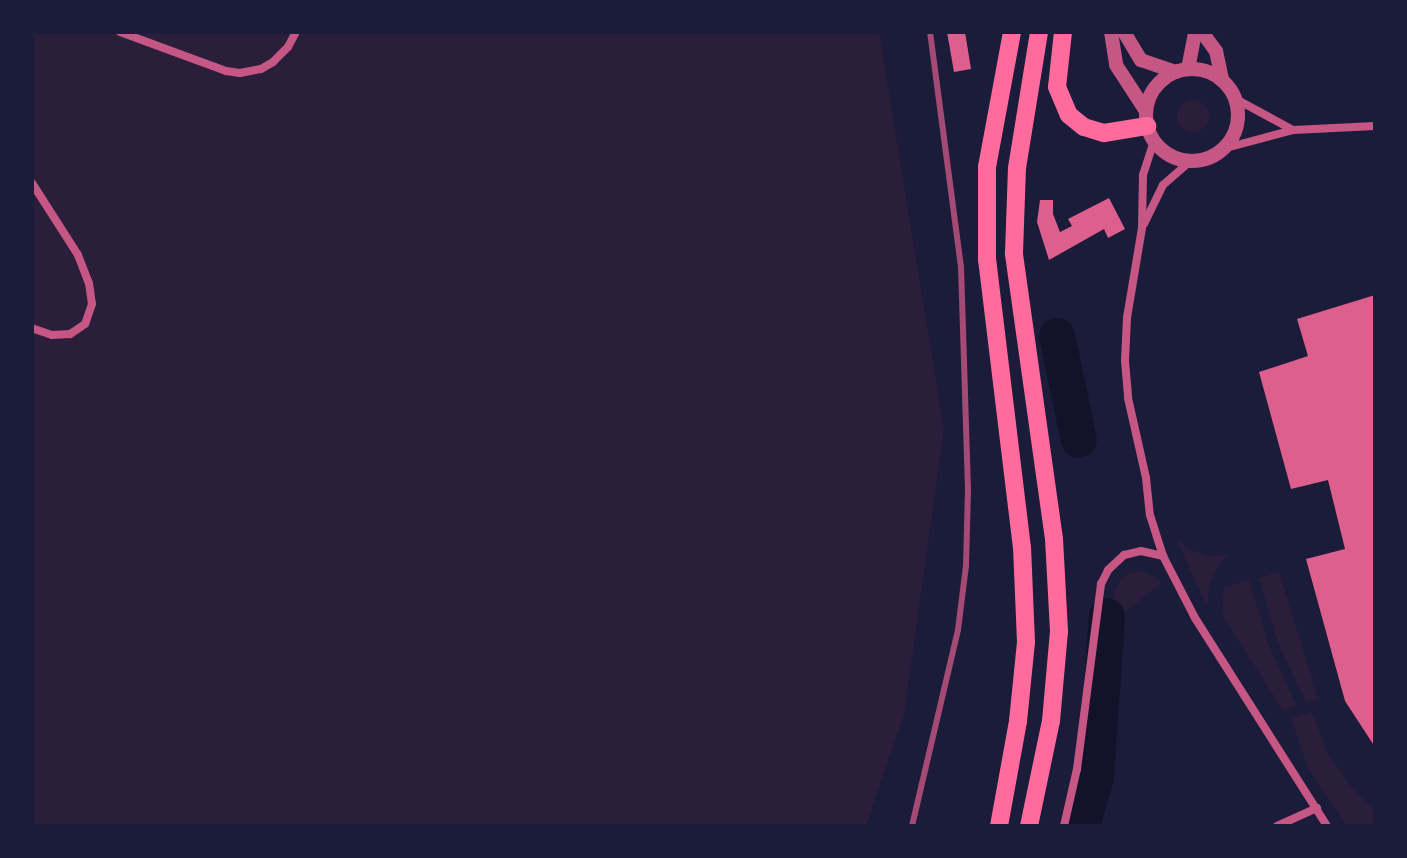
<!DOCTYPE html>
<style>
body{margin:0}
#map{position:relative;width:1407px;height:858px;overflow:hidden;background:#1b1b3a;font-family:Lato,sans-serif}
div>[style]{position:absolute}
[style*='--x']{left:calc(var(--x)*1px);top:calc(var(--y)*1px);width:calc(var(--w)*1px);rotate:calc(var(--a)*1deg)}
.green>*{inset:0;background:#2a1e3b}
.round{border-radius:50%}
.river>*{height:36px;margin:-18px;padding:0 18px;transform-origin:18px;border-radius:18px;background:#12122b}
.building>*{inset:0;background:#dd5f8e}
.minor>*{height:8px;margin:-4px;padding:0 4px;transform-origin:4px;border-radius:4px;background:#c65784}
.tertiary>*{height:14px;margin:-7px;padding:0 7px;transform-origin:7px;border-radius:7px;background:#c65784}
.tertiary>.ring{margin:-7px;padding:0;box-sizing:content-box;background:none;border:14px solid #c65784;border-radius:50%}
.primary>*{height:18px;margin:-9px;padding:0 9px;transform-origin:9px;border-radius:9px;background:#ff6b9d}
.rail>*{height:6px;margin:-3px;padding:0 3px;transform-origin:3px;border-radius:3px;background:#a44b75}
span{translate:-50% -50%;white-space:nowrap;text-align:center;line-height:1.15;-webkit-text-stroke:6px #1b1b3a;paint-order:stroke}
.frame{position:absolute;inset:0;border:34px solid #1b1b3a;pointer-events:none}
</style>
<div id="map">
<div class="green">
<div style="clip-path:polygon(32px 32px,879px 32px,944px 430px,904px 714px,866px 826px,32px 826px)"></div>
<div class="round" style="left:1177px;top:100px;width:32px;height:32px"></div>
<div style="clip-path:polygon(1176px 537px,1190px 550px,1208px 556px,1228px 555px,1218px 565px,1209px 585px,1207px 608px)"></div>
<div style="clip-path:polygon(1141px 571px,1156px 577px,1161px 583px,1120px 616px,1106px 614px,1120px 580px,1129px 573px)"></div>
<div style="clip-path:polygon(1279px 572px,1318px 699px,1306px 702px,1279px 646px,1259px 578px)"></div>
<div style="clip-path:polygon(1249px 580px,1269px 646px,1297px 706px,1283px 710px,1225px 620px,1222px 610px,1224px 587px)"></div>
<div style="clip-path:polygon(1312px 712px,1327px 752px,1352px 788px,1375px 810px,1375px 826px,1347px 826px,1308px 768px,1291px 718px)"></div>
</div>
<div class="river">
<div style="--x:1057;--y:336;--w:106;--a:78.1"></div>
<div style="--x:1082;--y:826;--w:51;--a:-74.1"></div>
<div style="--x:1096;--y:777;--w:161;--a:-86.1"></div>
</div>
<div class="building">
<div style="clip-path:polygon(947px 32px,965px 32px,971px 69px,954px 72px)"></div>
<div style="clip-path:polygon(1109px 198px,1125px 229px,1108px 238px,1104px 229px,1049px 260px,1037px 222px,1040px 200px,1053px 200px,1053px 214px,1060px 232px,1072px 226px,1068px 219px)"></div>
<div style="clip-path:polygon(1375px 295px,1375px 747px,1345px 701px,1306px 559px,1345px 549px,1328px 480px,1291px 489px,1259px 372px,1308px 356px,1297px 319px)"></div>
</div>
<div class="minor">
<div style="--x:120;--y:32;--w:113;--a:20.2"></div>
<div style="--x:226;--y:71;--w:14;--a:8"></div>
<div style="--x:240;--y:73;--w:21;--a:-11"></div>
<div style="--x:261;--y:69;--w:14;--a:-30"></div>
<div style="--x:273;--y:62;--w:21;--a:-45"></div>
<div style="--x:288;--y:47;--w:17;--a:-62"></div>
<div style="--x:1234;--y:98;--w:67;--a:28.5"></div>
<div style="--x:1154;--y:141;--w:36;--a:108"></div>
<div style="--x:1143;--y:175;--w:53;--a:91.1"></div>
<div style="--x:1142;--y:228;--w:91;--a:99.5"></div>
<div style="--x:1127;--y:318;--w:43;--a:92.7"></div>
<div style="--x:1125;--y:361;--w:37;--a:85"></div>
<div style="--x:1128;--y:398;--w:82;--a:77.3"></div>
<div style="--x:1146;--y:478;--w:37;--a:84"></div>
<div style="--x:1150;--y:515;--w:43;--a:72.4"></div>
<div style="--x:1163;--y:556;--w:70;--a:62.7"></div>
<div style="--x:1195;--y:618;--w:246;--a:57.6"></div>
<div style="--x:1222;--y:149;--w:73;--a:-15"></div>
<div style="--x:1293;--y:130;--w:82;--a:-2.8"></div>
<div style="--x:32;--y:183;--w:85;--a:57.4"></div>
<div style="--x:78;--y:255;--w:30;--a:69"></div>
<div style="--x:89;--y:283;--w:21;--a:82"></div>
<div style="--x:92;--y:304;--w:21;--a:109"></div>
<div style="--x:85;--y:324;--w:18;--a:146"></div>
<div style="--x:70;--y:334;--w:18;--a:177"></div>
<div style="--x:52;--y:335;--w:21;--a:-161"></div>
<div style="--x:1144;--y:224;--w:43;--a:-64"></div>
<div style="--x:1163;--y:185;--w:38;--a:-41"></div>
<div style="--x:1064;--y:826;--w:58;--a:-77.2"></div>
<div style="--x:1077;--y:769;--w:187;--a:-82.6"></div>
<div style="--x:1101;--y:584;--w:16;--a:-63"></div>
<div style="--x:1108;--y:570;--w:22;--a:-43"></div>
<div style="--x:1124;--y:555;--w:17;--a:-13"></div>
<div style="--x:1141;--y:551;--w:23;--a:13"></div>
<div style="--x:1277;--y:826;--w:44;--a:-24.2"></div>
</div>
<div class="tertiary">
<div style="--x:1111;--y:32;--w:33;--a:81"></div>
<div style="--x:1116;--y:65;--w:55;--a:56.9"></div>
<div style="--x:1124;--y:32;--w:33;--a:59"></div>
<div style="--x:1141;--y:60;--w:37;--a:19"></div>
<div style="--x:1202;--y:32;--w:24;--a:54"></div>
<div style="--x:1216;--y:51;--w:30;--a:78"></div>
<div style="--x:1188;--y:69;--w:38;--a:-79"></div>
<div class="ring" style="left:1146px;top:69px;width:78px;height:78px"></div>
</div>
<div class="primary">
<div style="--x:1063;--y:32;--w:55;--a:96.2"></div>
<div style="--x:1057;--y:87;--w:30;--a:67"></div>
<div style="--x:1069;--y:115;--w:19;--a:39"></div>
<div style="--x:1084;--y:127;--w:21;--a:17"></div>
<div style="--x:1104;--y:133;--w:44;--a:-9.2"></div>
<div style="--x:999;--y:826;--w:107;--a:-79.7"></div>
<div style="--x:1018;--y:721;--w:79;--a:-84.2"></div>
<div style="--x:1026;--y:642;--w:94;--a:-92.4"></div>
<div style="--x:1022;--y:548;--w:290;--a:-96.9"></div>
<div style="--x:987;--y:260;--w:93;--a:-90"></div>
<div style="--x:987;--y:167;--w:137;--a:-79.5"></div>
<div style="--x:1029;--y:826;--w:107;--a:-78.2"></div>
<div style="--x:1051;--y:721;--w:90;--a:-84.9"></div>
<div style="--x:1059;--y:631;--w:92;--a:-93.1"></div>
<div style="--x:1054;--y:539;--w:289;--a:-98"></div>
<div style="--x:1014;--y:253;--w:85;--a:-88"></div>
<div style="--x:1017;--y:168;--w:138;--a:-80.8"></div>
</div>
<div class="rail">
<div style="--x:912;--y:826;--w:201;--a:-76.8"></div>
<div style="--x:958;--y:630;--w:64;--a:-82.9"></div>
<div style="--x:966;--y:566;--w:77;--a:-88.5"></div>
<div style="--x:968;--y:489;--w:222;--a:-91.8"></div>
<div style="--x:961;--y:267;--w:237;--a:-97.5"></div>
</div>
<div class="frame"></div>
</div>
